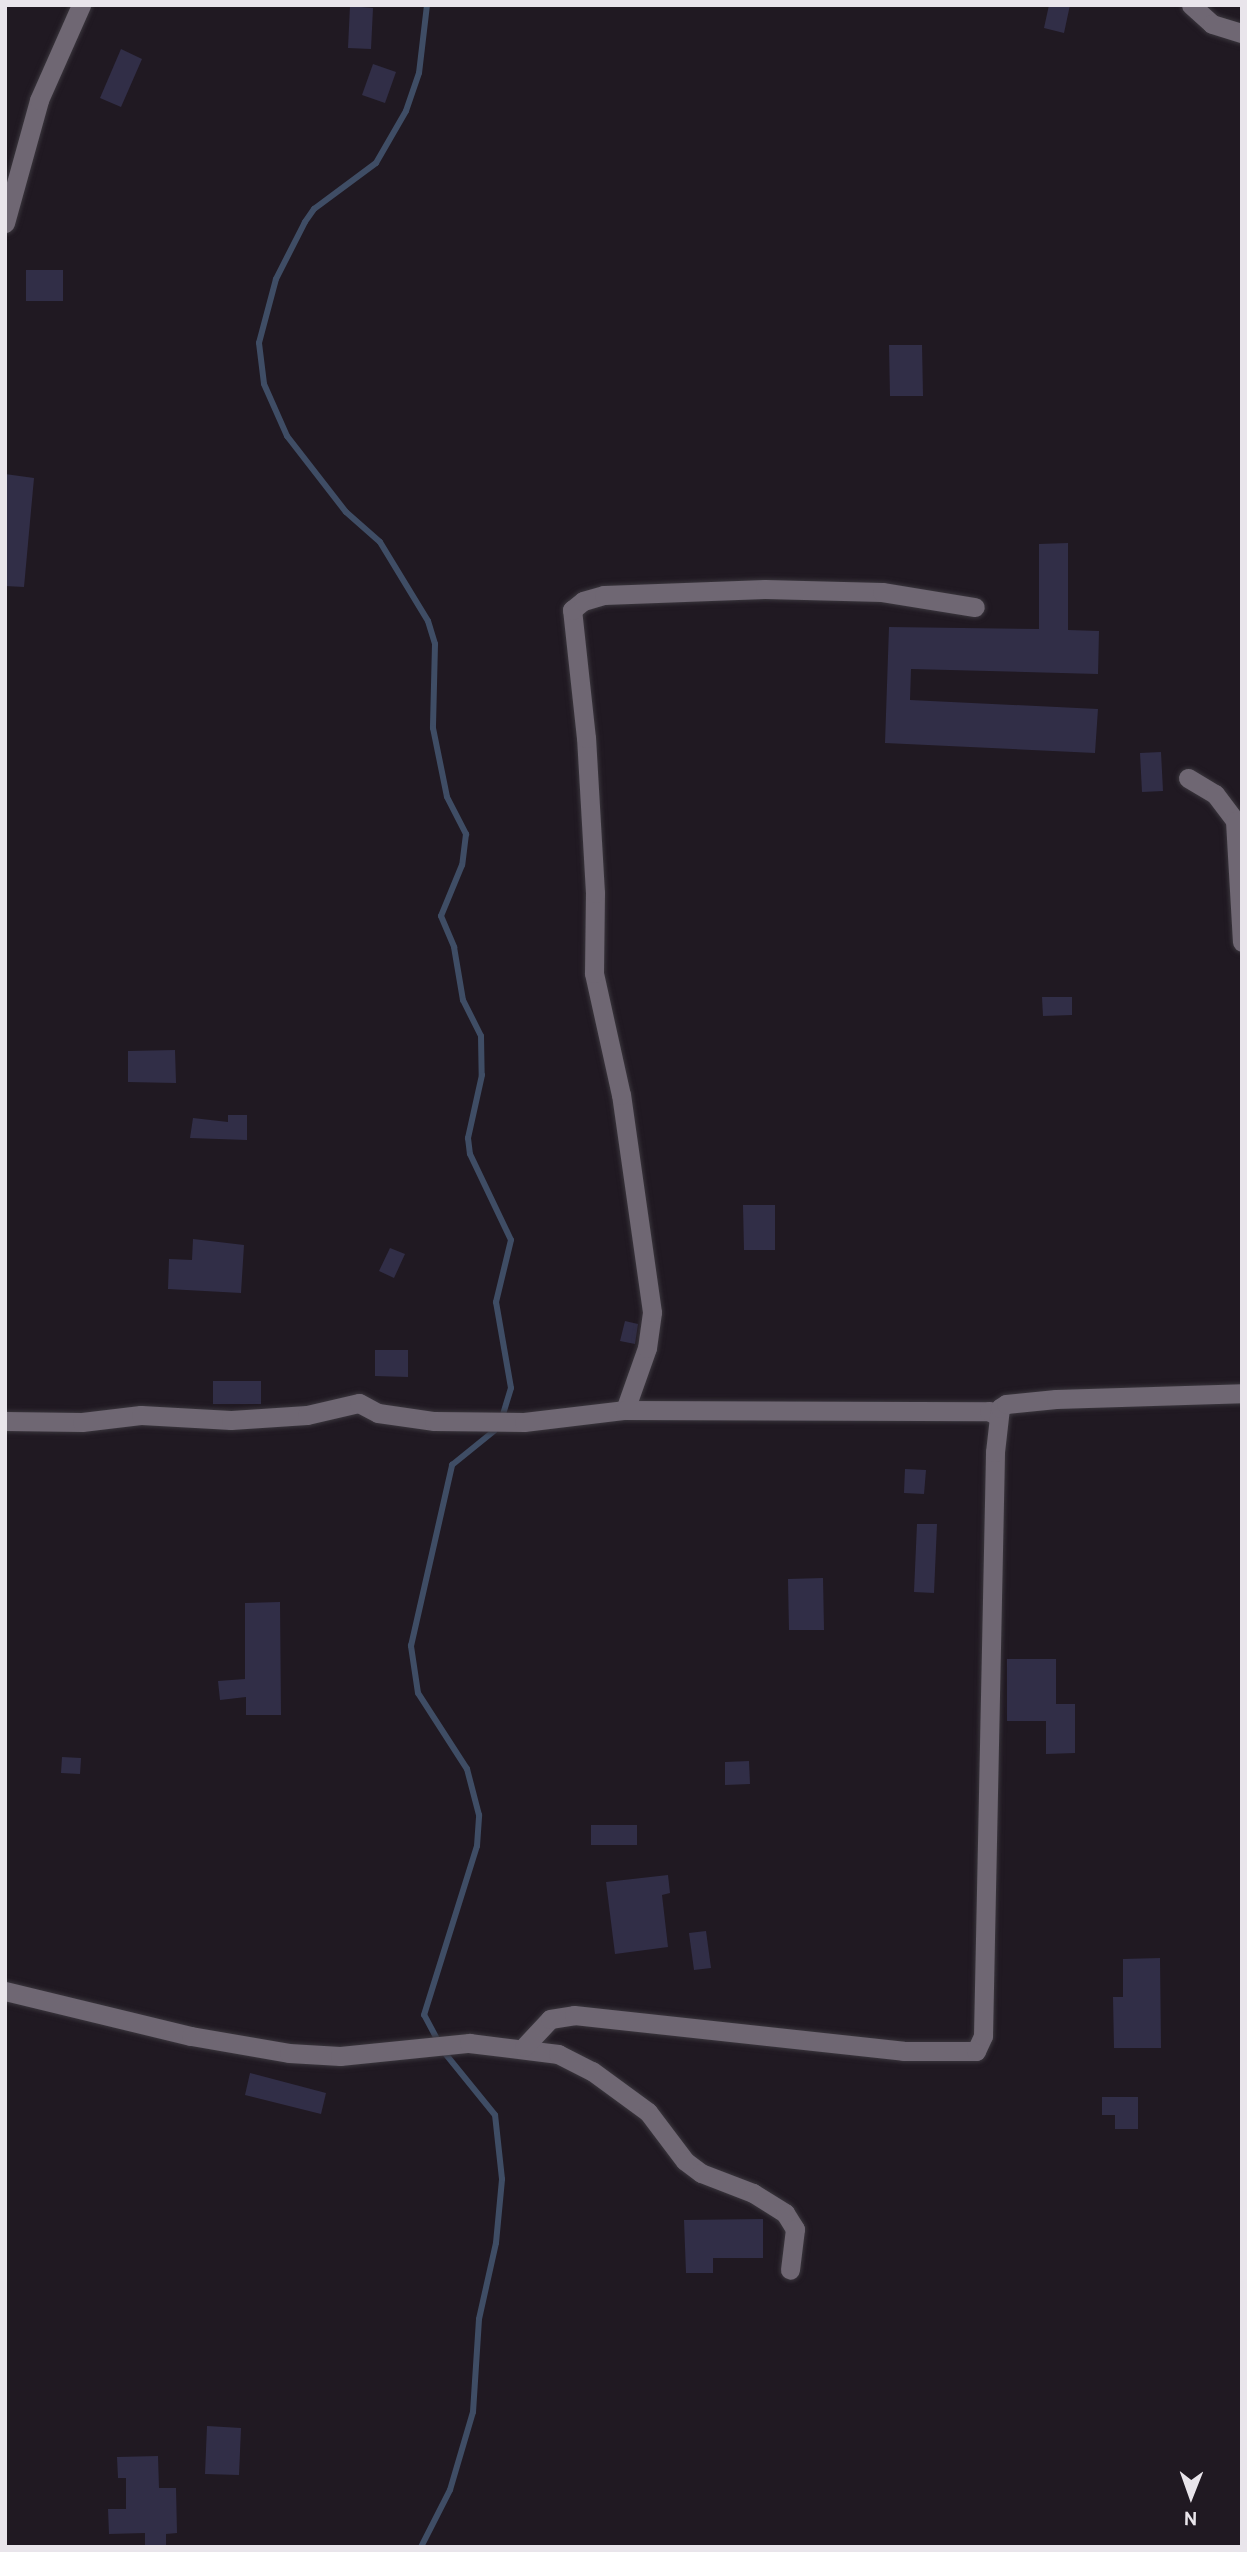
<!DOCTYPE html>
<style>
body{margin:0}
#map{position:relative;width:1247px;height:2552px;overflow:hidden;background:#201922;font-family:Overpass,sans-serif}
div>[style]{position:absolute}
[style*='--x']{left:calc(var(--x)*1px);top:calc(var(--y)*1px);width:calc(var(--w)*1px);rotate:calc(var(--a)*1deg)}
.stream>*{height:6px;margin:-3px;padding:0 3px;transform-origin:3px;border-radius:3px;background:#3f4d65}
.building>*{inset:0;background:#312e47}
.roads{filter:drop-shadow(0 0 2px #3a363d) drop-shadow(0 0 2px #3a363d)}
.minor>*{height:19px;margin:-9.5px;padding:0 9.5px;transform-origin:9.5px;border-radius:9.5px;background:#6f6773}
span{translate:-50% -50%;white-space:nowrap;text-align:center;line-height:1.15;-webkit-text-stroke:7px #201922;paint-order:stroke}
.frame{position:absolute;inset:0;border:7px solid #e9e5eb;pointer-events:none}
.north{position:absolute;left:1156px;top:2461px;width:70px;height:70px;-webkit-text-stroke:5px #201922;paint-order:stroke;rotate:181deg;font-size:19px;font-weight:700;line-height:28px;text-align:center;color:#e9e5eb}
.north::after{content:'';display:block;margin:auto;width:24px;height:32px;background:#e9e5eb;clip-path:polygon(50% 0,100% 100%,50% 72%,0 100%)}
</style>
<div id="map">
<div class="stream">
<div style="--x:427;--y:5;--w:68;--a:96.7"></div>
<div style="--x:419;--y:73;--w:40;--a:108.9"></div>
<div style="--x:406;--y:111;--w:60;--a:120"></div>
<div style="--x:376;--y:163;--w:77;--a:143.4"></div>
<div style="--x:314;--y:209;--w:16;--a:125"></div>
<div style="--x:305;--y:222;--w:64;--a:117"></div>
<div style="--x:276;--y:279;--w:66;--a:104.9"></div>
<div style="--x:259;--y:343;--w:41;--a:83"></div>
<div style="--x:264;--y:384;--w:57;--a:66.1"></div>
<div style="--x:287;--y:436;--w:96;--a:52.2"></div>
<div style="--x:346;--y:512;--w:45;--a:41.4"></div>
<div style="--x:380;--y:542;--w:92;--a:58.7"></div>
<div style="--x:428;--y:621;--w:24;--a:73"></div>
<div style="--x:435;--y:644;--w:84;--a:91.4"></div>
<div style="--x:433;--y:728;--w:70;--a:78.5"></div>
<div style="--x:447;--y:797;--w:42;--a:62.8"></div>
<div style="--x:466;--y:834;--w:31;--a:97"></div>
<div style="--x:462;--y:865;--w:55;--a:112.4"></div>
<div style="--x:441;--y:916;--w:34;--a:67"></div>
<div style="--x:454;--y:947;--w:54;--a:80.4"></div>
<div style="--x:463;--y:1000;--w:40;--a:63.4"></div>
<div style="--x:481;--y:1036;--w:39;--a:89"></div>
<div style="--x:482;--y:1075;--w:65;--a:102.5"></div>
<div style="--x:468;--y:1138;--w:16;--a:83"></div>
<div style="--x:470;--y:1154;--w:95;--a:64.5"></div>
<div style="--x:511;--y:1240;--w:64;--a:103.6"></div>
<div style="--x:496;--y:1302;--w:87;--a:80.1"></div>
<div style="--x:511;--y:1388;--w:28;--a:107"></div>
<div style="--x:437;--y:2039;--w:27;--a:-118"></div>
<div style="--x:424;--y:2015;--w:177;--a:-72.6"></div>
<div style="--x:477;--y:1846;--w:31;--a:-86"></div>
<div style="--x:479;--y:1815;--w:48;--a:-104.6"></div>
<div style="--x:467;--y:1769;--w:90;--a:-122.8"></div>
<div style="--x:418;--y:1693;--w:48;--a:-98.5"></div>
<div style="--x:411;--y:1646;--w:186;--a:-77.2"></div>
<div style="--x:452;--y:1465;--w:54;--a:-39"></div>
<div style="--x:421;--y:2547;--w:64;--a:-63"></div>
<div style="--x:450;--y:2490;--w:81;--a:-73.6"></div>
<div style="--x:473;--y:2412;--w:93;--a:-86.3"></div>
<div style="--x:479;--y:2319;--w:78;--a:-77.4"></div>
<div style="--x:496;--y:2243;--w:64;--a:-84.6"></div>
<div style="--x:502;--y:2179;--w:64;--a:-96.2"></div>
<div style="--x:495;--y:2115;--w:81;--a:-129"></div>
</div>
<div class="building">
<div style="clip-path:polygon(1049px 5px,1070px 5px,1064px 33px,1044px 28px)"></div>
<div style="clip-path:polygon(350px 6px,373px 8px,371px 49px,348px 48px)"></div>
<div style="clip-path:polygon(121px 49px,142px 59px,121px 107px,100px 98px)"></div>
<div style="clip-path:polygon(373px 64px,396px 72px,385px 103px,362px 95px)"></div>
<div style="clip-path:polygon(26px 270px,63px 270px,63px 301px,26px 301px)"></div>
<div style="clip-path:polygon(889px 345px,922px 345px,923px 396px,890px 396px)"></div>
<div style="clip-path:polygon(5px 474px,34px 478px,24px 587px,5px 586px)"></div>
<div style="clip-path:polygon(1068px 543px,1068px 630px,1099px 631px,1098px 674px,911px 669px,910px 700px,1098px 709px,1095px 753px,885px 743px,889px 627px,1039px 629px,1039px 544px)"></div>
<div style="clip-path:polygon(1161px 752px,1163px 791px,1142px 792px,1140px 753px)"></div>
<div style="clip-path:polygon(1042px 997px,1072px 997px,1072px 1015px,1043px 1016px)"></div>
<div style="clip-path:polygon(175px 1050px,176px 1083px,128px 1082px,128px 1051px)"></div>
<div style="clip-path:polygon(228px 1115px,247px 1115px,247px 1140px,190px 1138px,193px 1118px,228px 1122px)"></div>
<div style="clip-path:polygon(743px 1205px,775px 1205px,775px 1250px,744px 1250px)"></div>
<div style="clip-path:polygon(193px 1239px,244px 1245px,241px 1293px,168px 1289px,169px 1259px,192px 1260px)"></div>
<div style="clip-path:polygon(390px 1248px,405px 1254px,394px 1278px,379px 1271px)"></div>
<div style="clip-path:polygon(625px 1321px,638px 1324px,635px 1344px,620px 1341px)"></div>
<div style="clip-path:polygon(375px 1350px,408px 1350px,408px 1377px,375px 1376px)"></div>
<div style="clip-path:polygon(213px 1381px,261px 1381px,261px 1404px,213px 1404px)"></div>
<div style="clip-path:polygon(905px 1469px,926px 1470px,924px 1494px,904px 1493px)"></div>
<div style="clip-path:polygon(917px 1524px,937px 1524px,934px 1593px,914px 1592px)"></div>
<div style="clip-path:polygon(823px 1578px,824px 1630px,789px 1630px,788px 1579px)"></div>
<div style="clip-path:polygon(280px 1602px,281px 1715px,246px 1715px,246px 1697px,220px 1700px,218px 1681px,245px 1679px,245px 1603px)"></div>
<div style="clip-path:polygon(1007px 1659px,1056px 1659px,1056px 1704px,1075px 1704px,1075px 1753px,1046px 1754px,1046px 1721px,1007px 1721px)"></div>
<div style="clip-path:polygon(62px 1757px,81px 1758px,80px 1774px,61px 1773px)"></div>
<div style="clip-path:polygon(749px 1761px,750px 1784px,725px 1785px,725px 1762px)"></div>
<div style="clip-path:polygon(591px 1825px,637px 1825px,637px 1845px,591px 1845px)"></div>
<div style="clip-path:polygon(668px 1875px,670px 1893px,662px 1895px,668px 1947px,615px 1954px,606px 1882px)"></div>
<div style="clip-path:polygon(706px 1931px,711px 1968px,694px 1970px,689px 1933px)"></div>
<div style="clip-path:polygon(1160px 1958px,1161px 2048px,1114px 2048px,1113px 1997px,1123px 1997px,1123px 1959px)"></div>
<div style="clip-path:polygon(250px 2073px,326px 2093px,321px 2114px,245px 2095px)"></div>
<div style="clip-path:polygon(1102px 2097px,1138px 2097px,1138px 2129px,1115px 2129px,1115px 2115px,1102px 2115px)"></div>
<div style="clip-path:polygon(763px 2219px,763px 2258px,713px 2258px,713px 2273px,686px 2273px,684px 2220px)"></div>
<div style="clip-path:polygon(207px 2426px,241px 2428px,239px 2475px,205px 2474px)"></div>
<div style="clip-path:polygon(158px 2456px,159px 2488px,176px 2488px,177px 2533px,166px 2534px,166px 2547px,145px 2547px,145px 2533px,109px 2534px,108px 2509px,126px 2509px,126px 2478px,118px 2478px,117px 2457px)"></div>
</div>
<div class="roads">
<div class="minor">
<div style="--x:1191;--y:5;--w:28;--a:42"></div>
<div style="--x:1212;--y:24;--w:31;--a:17"></div>
<div style="--x:5;--y:223;--w:128;--a:-74.5"></div>
<div style="--x:39;--y:100;--w:104;--a:-66.1"></div>
<div style="--x:1188;--y:778;--w:31;--a:31"></div>
<div style="--x:1215;--y:794;--w:34;--a:53"></div>
<div style="--x:1235;--y:821;--w:121;--a:86.7"></div>
<div style="--x:625;--y:1410;--w:66;--a:-70.5"></div>
<div style="--x:647;--y:1348;--w:36;--a:-82"></div>
<div style="--x:652;--y:1312;--w:219;--a:-98.1"></div>
<div style="--x:621;--y:1095;--w:125;--a:-102.5"></div>
<div style="--x:594;--y:973;--w:80;--a:-89.3"></div>
<div style="--x:595;--y:893;--w:155;--a:-93.3"></div>
<div style="--x:586;--y:738;--w:129;--a:-96.2"></div>
<div style="--x:572;--y:610;--w:14;--a:-39"></div>
<div style="--x:583;--y:601;--w:22;--a:-16"></div>
<div style="--x:604;--y:595;--w:161;--a:-2.1"></div>
<div style="--x:765;--y:589;--w:117;--a:1.5"></div>
<div style="--x:882;--y:592;--w:94;--a:9.2"></div>
<div style="--x:5;--y:1421;--w:77;--a:0.7"></div>
<div style="--x:82;--y:1422;--w:59;--a:-6.8"></div>
<div style="--x:141;--y:1415;--w:90;--a:3.2"></div>
<div style="--x:231;--y:1420;--w:76;--a:-3.8"></div>
<div style="--x:307;--y:1415;--w:53;--a:-13"></div>
<div style="--x:359;--y:1403;--w:21;--a:28"></div>
<div style="--x:378;--y:1413;--w:57;--a:8.1"></div>
<div style="--x:434;--y:1421;--w:90;--a:0.6"></div>
<div style="--x:524;--y:1422;--w:102;--a:-6.8"></div>
<div style="--x:625;--y:1410;--w:364;--a:0.2"></div>
<div style="--x:989;--y:1411;--w:9;--a:32"></div>
<div style="--x:5;--y:1991;--w:191;--a:13.6"></div>
<div style="--x:191;--y:2036;--w:99;--a:9.8"></div>
<div style="--x:289;--y:2053;--w:51;--a:3.4"></div>
<div style="--x:340;--y:2056;--w:130;--a:-5.8"></div>
<div style="--x:469;--y:2043;--w:90;--a:7"></div>
<div style="--x:558;--y:2054;--w:38;--a:27"></div>
<div style="--x:592;--y:2071;--w:69;--a:36.2"></div>
<div style="--x:648;--y:2112;--w:61;--a:52.9"></div>
<div style="--x:685;--y:2161;--w:20;--a:37"></div>
<div style="--x:701;--y:2173;--w:56;--a:21"></div>
<div style="--x:753;--y:2193;--w:38;--a:32"></div>
<div style="--x:785;--y:2213;--w:19;--a:58"></div>
<div style="--x:795;--y:2229;--w:41;--a:97"></div>
<div style="--x:524;--y:2047;--w:38;--a:-47"></div>
<div style="--x:550;--y:2019;--w:24;--a:-9"></div>
<div style="--x:574;--y:2015;--w:331;--a:6.2"></div>
<div style="--x:903;--y:2051;--w:73;--a:0"></div>
<div style="--x:976;--y:2051;--w:17;--a:-65"></div>
<div style="--x:983;--y:2036;--w:584;--a:-88.82"></div>
<div style="--x:995;--y:1452;--w:44;--a:-83.5"></div>
<div style="--x:1000;--y:1408;--w:7;--a:-34"></div>
<div style="--x:1006;--y:1404;--w:50;--a:-5.7"></div>
<div style="--x:1056;--y:1399;--w:186;--a:-1.8"></div>
</div>
</div>
<div class="frame"></div>
<div class="north">N</div>
</div>
